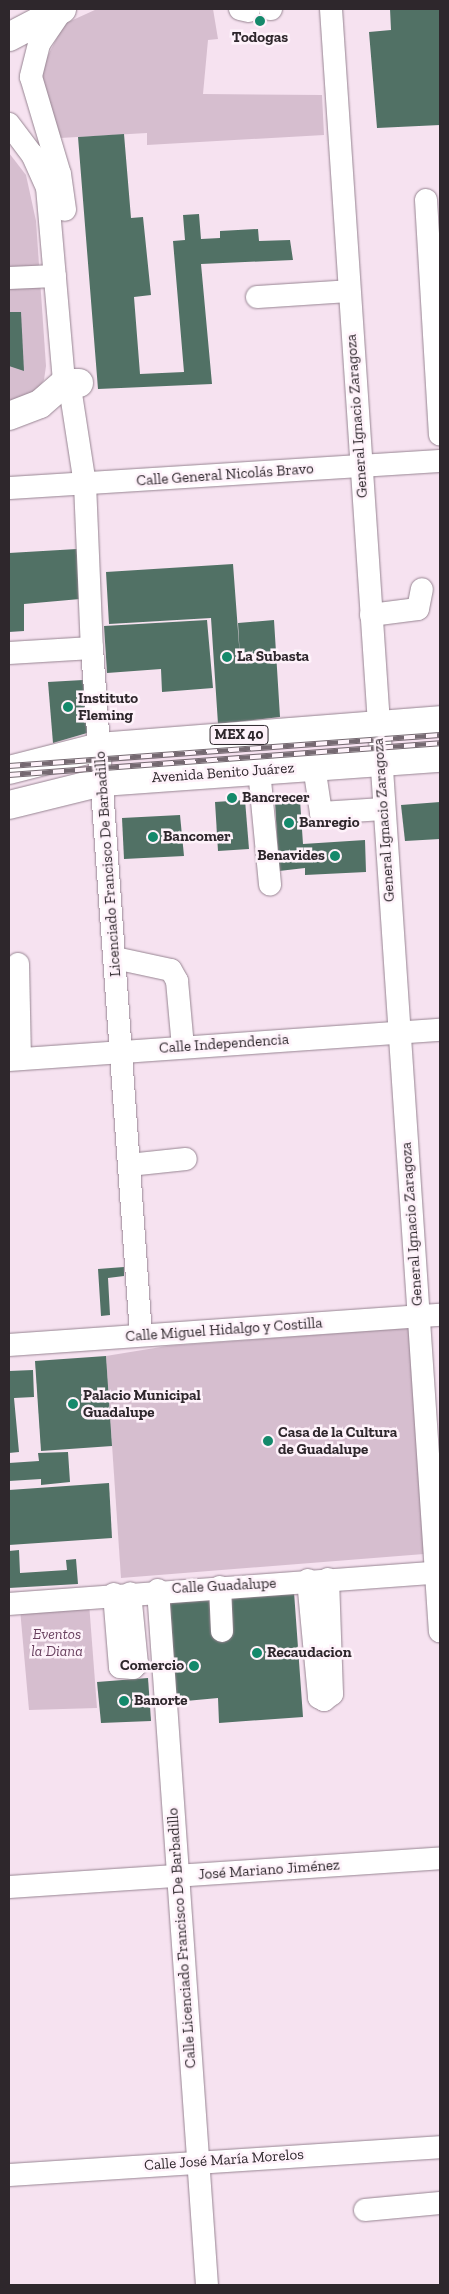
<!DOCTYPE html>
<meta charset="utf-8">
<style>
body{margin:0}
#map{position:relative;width:449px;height:2294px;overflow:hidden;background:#f6e2f0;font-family:"Zilla Slab",serif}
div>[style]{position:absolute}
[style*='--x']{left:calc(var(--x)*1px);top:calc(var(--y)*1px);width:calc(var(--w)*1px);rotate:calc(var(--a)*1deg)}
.green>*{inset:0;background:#d6becf}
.building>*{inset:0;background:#517165}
.roads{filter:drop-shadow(0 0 1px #978592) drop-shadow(0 0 1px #978592)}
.minor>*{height:22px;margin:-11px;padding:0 11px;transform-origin:11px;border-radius:11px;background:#fff}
.major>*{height:28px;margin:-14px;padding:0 14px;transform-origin:14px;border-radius:14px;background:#fff}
.highway>*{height:28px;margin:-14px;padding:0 14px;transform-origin:14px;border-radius:14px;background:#fff}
.rail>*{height:5.5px;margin-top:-2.75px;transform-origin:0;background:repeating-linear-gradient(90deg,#fef2fa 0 11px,#756971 0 22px);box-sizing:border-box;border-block:1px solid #756971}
.dots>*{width:14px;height:14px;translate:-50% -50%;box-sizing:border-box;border:2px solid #fef2fa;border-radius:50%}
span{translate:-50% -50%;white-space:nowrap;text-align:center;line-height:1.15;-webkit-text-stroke:5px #fef2fa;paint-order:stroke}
.shield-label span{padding:1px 4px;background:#fef2fa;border:1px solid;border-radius:4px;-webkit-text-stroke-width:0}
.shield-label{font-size:14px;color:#2e272c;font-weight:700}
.poi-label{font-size:15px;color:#2e272c;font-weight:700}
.left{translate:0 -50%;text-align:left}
.right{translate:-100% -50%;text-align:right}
.street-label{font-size:15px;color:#2e272c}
.park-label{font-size:15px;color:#69415f;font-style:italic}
.frame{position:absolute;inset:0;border:10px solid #2e272c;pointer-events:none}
</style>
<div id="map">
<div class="green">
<div style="clip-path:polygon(97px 9px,213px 9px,218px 39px,208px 40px,203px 94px,322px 95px,324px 135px,147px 145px,147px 133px,60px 138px,42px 87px,42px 67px,64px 24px)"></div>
<div style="clip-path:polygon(9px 153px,26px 175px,36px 221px,46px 366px,44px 380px,33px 395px,9px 403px)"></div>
<div style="clip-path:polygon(410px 1328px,424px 1554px,121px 1578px,106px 1356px,167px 1346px)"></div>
<div style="clip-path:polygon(89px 1603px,97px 1708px,29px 1710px,20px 1609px)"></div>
</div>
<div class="building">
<div style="clip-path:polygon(390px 9px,440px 9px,440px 125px,377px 128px,369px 32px,391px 30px)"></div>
<div style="clip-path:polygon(124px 134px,131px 218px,143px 217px,151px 295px,134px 297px,140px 374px,184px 372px,173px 241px,185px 240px,183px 215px,199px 214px,201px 239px,220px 238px,220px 231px,258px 229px,259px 241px,290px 240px,293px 260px,201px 264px,212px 384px,98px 389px,78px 137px)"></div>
<div style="clip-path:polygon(9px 312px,21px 312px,24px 371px,9px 366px)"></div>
<div style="clip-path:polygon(77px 549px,80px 599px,24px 604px,24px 631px,9px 632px,9px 553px)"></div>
<div style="clip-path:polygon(233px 564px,240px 658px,238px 623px,274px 620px,280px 717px,218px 724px,211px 618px,109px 624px,106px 572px)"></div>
<div style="clip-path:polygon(207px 620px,213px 688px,162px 692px,161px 669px,107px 673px,104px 626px)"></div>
<div style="clip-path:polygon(83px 680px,87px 733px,53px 743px,48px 682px)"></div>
<div style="clip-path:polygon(245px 800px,249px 849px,218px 851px,215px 802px)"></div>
<div style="clip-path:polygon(300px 800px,303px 844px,365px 840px,366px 872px,305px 875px,305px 868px,279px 871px,275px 802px)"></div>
<div style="clip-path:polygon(440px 802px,440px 839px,405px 841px,401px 805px)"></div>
<div style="clip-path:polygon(180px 815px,184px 856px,124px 859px,122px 818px)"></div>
<div style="clip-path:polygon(124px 1267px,124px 1276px,108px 1278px,110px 1315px,101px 1316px,98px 1269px)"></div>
<div style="clip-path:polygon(106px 1356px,112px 1446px,41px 1451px,35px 1361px)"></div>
<div style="clip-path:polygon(33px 1370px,34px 1397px,14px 1398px,19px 1452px,9px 1453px,9px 1371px)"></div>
<div style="clip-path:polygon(68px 1452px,70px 1482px,41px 1485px,41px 1479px,9px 1481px,9px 1463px,39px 1461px,38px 1453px)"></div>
<div style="clip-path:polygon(109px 1483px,112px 1538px,9px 1545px,9px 1490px)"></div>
<div style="clip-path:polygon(19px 1550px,20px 1573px,67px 1570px,66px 1560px,76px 1559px,78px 1584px,9px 1588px,9px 1551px)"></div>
<div style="clip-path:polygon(294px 1592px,303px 1717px,219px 1723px,218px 1698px,175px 1702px,169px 1599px)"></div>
<div style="clip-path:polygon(148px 1678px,151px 1721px,101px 1723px,97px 1682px)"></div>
</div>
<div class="roads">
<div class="minor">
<div style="--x:240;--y:9;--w:9;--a:13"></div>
<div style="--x:270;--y:9;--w:1;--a:0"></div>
<div style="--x:331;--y:9;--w:1626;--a:86.16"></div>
<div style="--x:62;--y:10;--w:41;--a:124.1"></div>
<div style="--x:39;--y:44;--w:34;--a:104"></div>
<div style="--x:31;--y:77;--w:101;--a:73.4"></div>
<div style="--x:60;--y:174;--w:36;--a:82"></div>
<div style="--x:9;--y:124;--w:38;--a:53"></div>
<div style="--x:32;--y:154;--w:36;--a:66"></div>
<div style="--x:47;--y:187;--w:197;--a:85"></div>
<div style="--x:64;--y:383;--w:13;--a:58"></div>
<div style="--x:71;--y:394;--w:91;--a:81.2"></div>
<div style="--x:85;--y:484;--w:164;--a:87.6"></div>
<div style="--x:92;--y:648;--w:689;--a:85.92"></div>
<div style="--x:426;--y:200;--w:235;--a:86.6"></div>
<div style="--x:9;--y:278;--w:46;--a:-2.5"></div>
<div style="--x:257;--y:297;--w:92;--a:-3.7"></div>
<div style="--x:9;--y:488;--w:432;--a:-3.6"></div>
<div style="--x:371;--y:615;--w:47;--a:-7.3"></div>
<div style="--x:418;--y:609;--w:20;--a:-79"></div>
<div style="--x:9;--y:653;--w:83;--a:-3.4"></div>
<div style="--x:314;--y:766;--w:48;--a:81.5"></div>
<div style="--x:321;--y:813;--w:62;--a:-3.7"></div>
<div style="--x:259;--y:770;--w:115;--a:84.5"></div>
<div style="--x:115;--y:958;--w:57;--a:12.1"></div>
<div style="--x:171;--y:970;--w:13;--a:61"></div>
<div style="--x:177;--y:981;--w:66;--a:84.8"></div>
<div style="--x:18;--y:964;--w:95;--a:88.8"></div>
<div style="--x:9;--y:1060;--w:432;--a:-4"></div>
<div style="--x:129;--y:1165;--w:57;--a:-6"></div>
<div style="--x:9;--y:1345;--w:432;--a:-4"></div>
<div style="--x:308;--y:1580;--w:118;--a:84.6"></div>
<div style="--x:319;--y:1697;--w:6;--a:31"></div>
<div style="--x:324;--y:1700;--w:10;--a:-37"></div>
<div style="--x:332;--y:1694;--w:115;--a:-92"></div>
<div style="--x:220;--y:1587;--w:44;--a:87.4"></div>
<div style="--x:158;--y:1590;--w:697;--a:85.97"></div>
<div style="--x:114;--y:1594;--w:73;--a:85.3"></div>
<div style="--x:120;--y:1667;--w:13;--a:4"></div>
<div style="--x:133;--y:1668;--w:6;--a:-45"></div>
<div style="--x:137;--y:1664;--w:71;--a:-95.6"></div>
<div style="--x:9;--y:1604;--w:432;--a:-4.2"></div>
<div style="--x:9;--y:1887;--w:432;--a:-3.8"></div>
<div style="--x:9;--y:2175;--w:432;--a:-3.7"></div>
<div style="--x:365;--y:2210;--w:75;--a:-5.3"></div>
</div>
<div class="major">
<div style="--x:9;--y:416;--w:33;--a:-21"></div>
<div style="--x:40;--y:404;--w:32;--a:-41"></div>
<div style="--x:64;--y:383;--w:15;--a:0"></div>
<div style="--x:9;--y:770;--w:93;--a:-14.3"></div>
<div style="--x:99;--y:747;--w:342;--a:-4.5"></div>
<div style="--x:9;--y:805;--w:96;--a:-13.9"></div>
<div style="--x:102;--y:782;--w:339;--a:-4.1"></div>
</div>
<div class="highway">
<div style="--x:9;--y:37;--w:60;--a:-27.8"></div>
</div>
</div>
<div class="rail">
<div style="--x:9;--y:766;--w:432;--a:-4.1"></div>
<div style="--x:9;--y:775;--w:432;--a:-4.2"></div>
</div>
<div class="dots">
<div style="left:260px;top:21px;background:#14896b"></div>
<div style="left:227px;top:657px;background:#14896b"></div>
<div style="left:68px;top:707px;background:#14896b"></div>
<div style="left:232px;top:798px;background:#14896b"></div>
<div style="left:289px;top:823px;background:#14896b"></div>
<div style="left:153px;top:837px;background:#14896b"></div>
<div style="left:335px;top:856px;background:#14896b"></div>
<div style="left:73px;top:1404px;background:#14896b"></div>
<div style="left:268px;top:1441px;background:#14896b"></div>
<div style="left:257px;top:1653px;background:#14896b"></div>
<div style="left:194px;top:1666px;background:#14896b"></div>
<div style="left:124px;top:1701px;background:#14896b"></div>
</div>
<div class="shield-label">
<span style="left:239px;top:735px">MEX 40</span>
</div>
<div class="poi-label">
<span style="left:260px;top:38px">Todogas</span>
<span class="left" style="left:237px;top:657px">La Subasta</span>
<span class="left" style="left:78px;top:707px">Instituto<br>Fleming</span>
<span class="left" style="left:242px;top:798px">Bancrecer</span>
<span class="left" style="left:299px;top:823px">Banregio</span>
<span class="left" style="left:163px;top:837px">Bancomer</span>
<span class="right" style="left:325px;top:856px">Benavides</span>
<span class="left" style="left:83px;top:1404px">Palacio Municipal<br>Guadalupe</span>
<span class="left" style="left:278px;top:1441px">Casa de la Cultura<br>de Guadalupe</span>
<span class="left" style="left:267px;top:1653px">Recaudacion</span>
<span class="right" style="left:184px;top:1666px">Comercio</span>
<span class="left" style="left:134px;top:1701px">Banorte</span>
</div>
<div class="street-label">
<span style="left:357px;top:416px;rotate:-94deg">General Ignacio Zaragoza</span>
<span style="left:225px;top:475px;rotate:-4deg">Calle General Nicolás Bravo</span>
<span style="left:223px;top:773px;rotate:-4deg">Avenida Benito Juárez</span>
<span style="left:384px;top:820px;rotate:-94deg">General Ignacio Zaragoza</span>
<span style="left:108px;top:864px;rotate:-94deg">Licenciado Francisco De Barbadillo</span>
<span style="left:224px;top:1044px;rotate:-4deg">Calle Independencia</span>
<span style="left:412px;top:1224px;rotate:-94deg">General Ignacio Zaragoza</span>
<span style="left:224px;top:1330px;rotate:-4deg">Calle Miguel Hidalgo y Costilla</span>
<span style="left:224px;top:1586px;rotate:-3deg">Calle Guadalupe</span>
<span style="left:269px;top:1870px;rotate:-4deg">José Mariano Jiménez</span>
<span style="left:182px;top:1938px;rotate:-94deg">Calle Licenciado Francisco De Barbadillo</span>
<span style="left:224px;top:2160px;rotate:-4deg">Calle José María Morelos</span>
</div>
<div class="park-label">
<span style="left:57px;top:1643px">Eventos<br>la Diana</span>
</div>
<div class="frame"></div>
</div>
